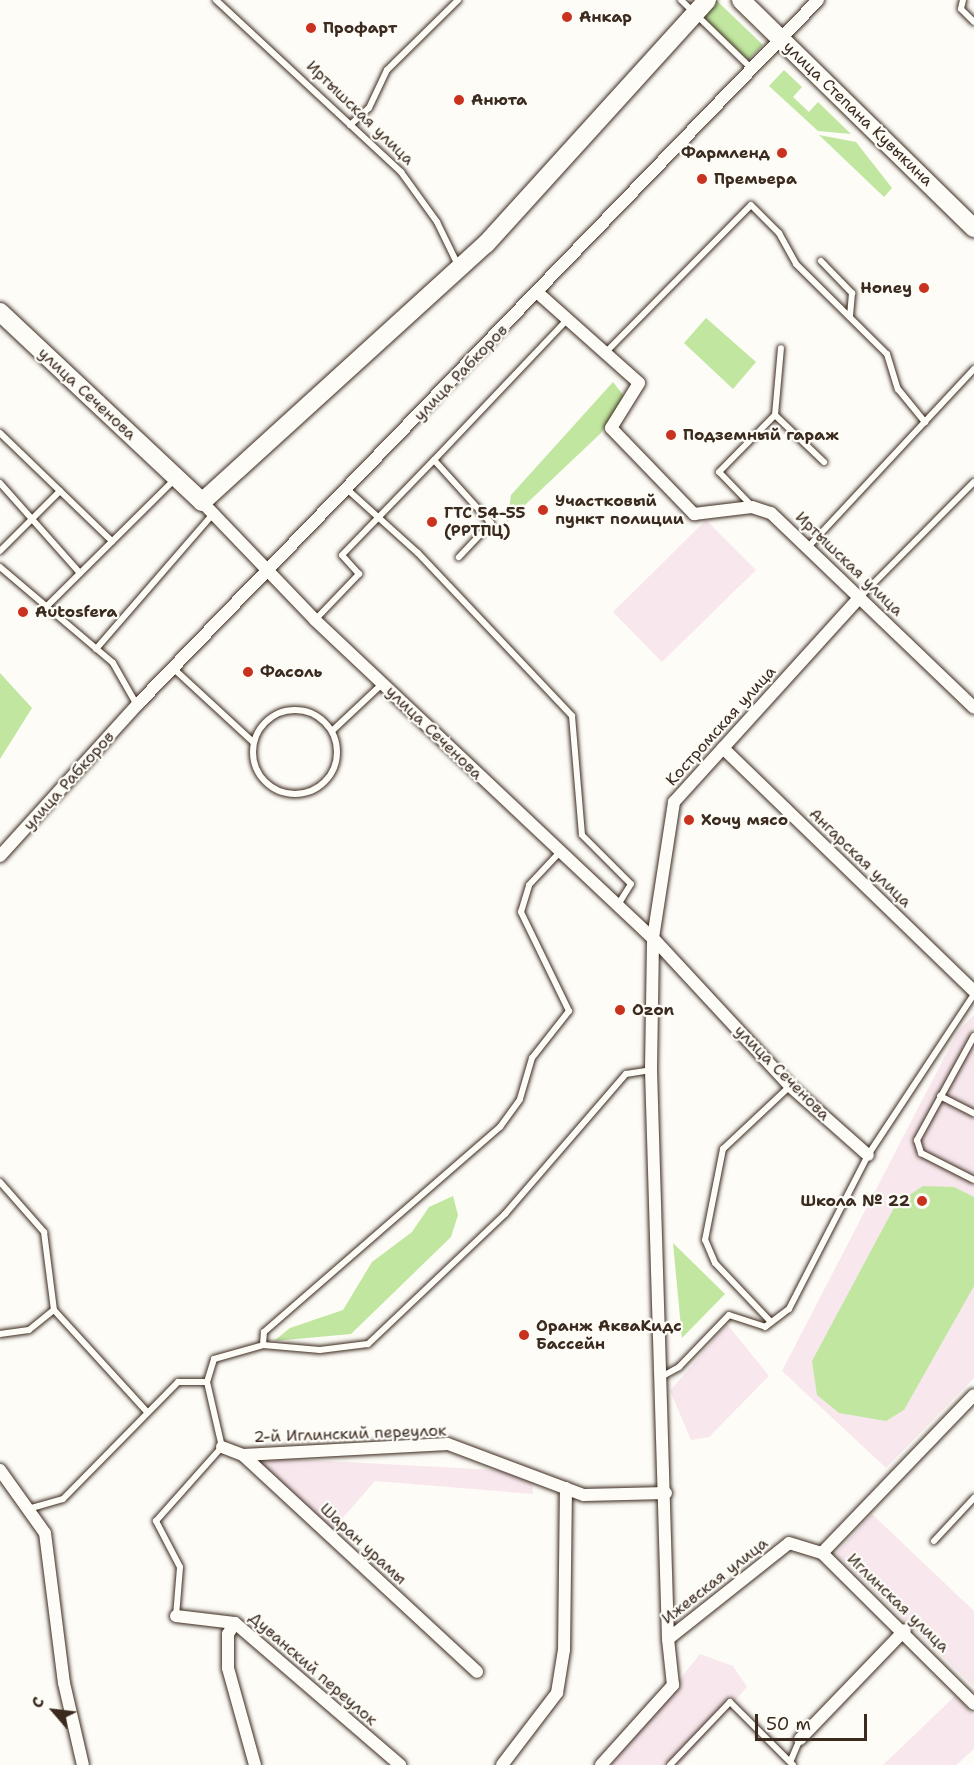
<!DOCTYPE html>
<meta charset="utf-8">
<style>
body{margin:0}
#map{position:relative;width:974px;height:1765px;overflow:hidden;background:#fdfcf7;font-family:"Shantell Sans",sans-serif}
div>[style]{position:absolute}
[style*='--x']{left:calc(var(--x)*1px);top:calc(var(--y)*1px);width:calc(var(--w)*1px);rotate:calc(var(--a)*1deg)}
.built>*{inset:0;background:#f8e8ee}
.green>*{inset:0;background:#c0e6a0}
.roads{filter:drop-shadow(0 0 2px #3b2a1e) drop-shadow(0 0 2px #3b2a1e)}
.lane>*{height:6px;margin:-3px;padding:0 3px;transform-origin:3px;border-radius:3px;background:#fdfcf7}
.lane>.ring{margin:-3px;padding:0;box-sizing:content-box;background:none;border:6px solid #fdfcf7;border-radius:50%}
.street>*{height:12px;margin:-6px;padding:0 6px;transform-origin:6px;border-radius:6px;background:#fdfcf7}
.secondary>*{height:18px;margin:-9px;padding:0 9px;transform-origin:9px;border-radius:9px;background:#fdfcf7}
.dots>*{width:16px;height:16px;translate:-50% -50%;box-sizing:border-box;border:3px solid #fdfcf7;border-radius:50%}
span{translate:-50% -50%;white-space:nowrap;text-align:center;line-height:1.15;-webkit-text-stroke:4.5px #fdfcf7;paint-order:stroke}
.poi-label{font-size:16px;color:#3b2a1e;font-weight:700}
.left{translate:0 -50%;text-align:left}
.right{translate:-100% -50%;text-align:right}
.street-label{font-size:16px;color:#3b2a1e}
.north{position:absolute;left:24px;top:1681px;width:60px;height:60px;-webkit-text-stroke:4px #fdfcf7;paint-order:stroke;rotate:298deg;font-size:16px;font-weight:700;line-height:24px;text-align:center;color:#3b2a1e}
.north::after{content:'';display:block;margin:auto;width:21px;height:27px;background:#3b2a1e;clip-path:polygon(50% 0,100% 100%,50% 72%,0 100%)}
.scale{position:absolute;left:755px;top:1714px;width:112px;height:27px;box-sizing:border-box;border:3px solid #3b2a1e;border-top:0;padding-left:8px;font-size:18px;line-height:21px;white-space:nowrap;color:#3b2a1e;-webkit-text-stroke:4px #fdfcf7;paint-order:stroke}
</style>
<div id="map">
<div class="built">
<div style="clip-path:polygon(706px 520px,756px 570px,662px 662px,613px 612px)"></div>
<div style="clip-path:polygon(974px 1015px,974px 1378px,886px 1468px,782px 1371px,958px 1031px)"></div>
<div style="clip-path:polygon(727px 1324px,769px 1376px,709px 1437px,691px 1440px,670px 1391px)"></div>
<div style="clip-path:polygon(272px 1458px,496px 1470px,532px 1479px,533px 1494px,375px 1481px,333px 1529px,259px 1462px)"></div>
<div style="clip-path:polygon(872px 1514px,974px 1611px,974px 1687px,836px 1554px)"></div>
<div style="clip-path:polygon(700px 1654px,733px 1666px,747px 1687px,679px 1765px,611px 1765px)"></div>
<div style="clip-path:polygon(956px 1695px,974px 1715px,974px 1749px,956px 1765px,883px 1765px)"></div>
</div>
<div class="green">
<div style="clip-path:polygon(716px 0,763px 45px,748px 60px,700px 14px)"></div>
<div style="clip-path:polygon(784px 70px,802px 87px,793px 97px,809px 112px,818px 102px,851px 134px,818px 131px,769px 86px)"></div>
<div style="clip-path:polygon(819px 135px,856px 142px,892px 188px,884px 197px)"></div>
<div style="clip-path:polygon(706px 318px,756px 362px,733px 389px,684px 343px)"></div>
<div style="clip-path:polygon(613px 382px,624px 396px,601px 433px,507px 522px,511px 495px)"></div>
<div style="clip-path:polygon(0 673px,32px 708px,0 759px)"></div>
<div style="clip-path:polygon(923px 1186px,954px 1187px,974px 1197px,974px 1286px,904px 1410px,886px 1421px,839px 1413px,817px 1395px,812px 1361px,896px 1204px)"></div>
<div style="clip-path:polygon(453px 1196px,458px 1215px,451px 1237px,351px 1334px,274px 1341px,290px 1328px,343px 1310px,372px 1262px,412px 1232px,429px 1207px)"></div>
<div style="clip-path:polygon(673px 1243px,725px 1294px,682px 1338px)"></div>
</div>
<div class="roads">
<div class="lane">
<div style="--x:216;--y:0;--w:253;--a:42.9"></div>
<div style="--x:401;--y:172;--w:62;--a:54.2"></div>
<div style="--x:437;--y:222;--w:48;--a:64"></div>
<div style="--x:681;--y:0;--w:98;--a:44.2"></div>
<div style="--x:963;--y:0;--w:9;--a:103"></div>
<div style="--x:961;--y:9;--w:18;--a:45"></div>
<div style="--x:350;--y:125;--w:25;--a:-42"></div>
<div style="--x:369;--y:108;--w:42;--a:-64.7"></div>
<div style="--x:387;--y:70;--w:100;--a:-44.6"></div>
<div style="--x:821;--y:261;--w:45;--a:45.9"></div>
<div style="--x:852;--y:293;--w:24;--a:95"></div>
<div style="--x:606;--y:352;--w:206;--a:-45.4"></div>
<div style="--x:751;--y:205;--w:40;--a:45"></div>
<div style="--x:779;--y:233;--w:35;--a:61"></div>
<div style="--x:796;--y:264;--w:128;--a:44.7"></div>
<div style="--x:887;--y:354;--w:37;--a:73"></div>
<div style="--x:898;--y:389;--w:43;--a:50.7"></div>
<div style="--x:775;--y:415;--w:68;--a:43.8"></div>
<div style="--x:0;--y:433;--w:156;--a:44"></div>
<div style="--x:434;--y:460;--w:195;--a:-46.5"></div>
<div style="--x:0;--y:483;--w:120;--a:48.4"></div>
<div style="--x:348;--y:490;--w:94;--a:42"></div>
<div style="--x:418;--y:553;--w:224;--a:46.6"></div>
<div style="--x:572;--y:716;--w:119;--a:85.2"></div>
<div style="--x:582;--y:835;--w:69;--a:45"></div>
<div style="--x:631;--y:884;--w:25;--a:122"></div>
<div style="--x:752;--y:506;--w:47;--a:-134.1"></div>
<div style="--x:719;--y:472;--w:80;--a:-45.5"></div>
<div style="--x:775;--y:415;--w:67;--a:-84.9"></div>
<div style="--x:809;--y:546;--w:242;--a:-47"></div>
<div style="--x:0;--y:551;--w:85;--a:-45"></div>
<div style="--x:0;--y:567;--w:148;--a:40.3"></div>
<div style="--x:113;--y:663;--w:48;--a:60.3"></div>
<div style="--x:860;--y:597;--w:162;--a:-45.3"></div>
<div style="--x:45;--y:608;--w:182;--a:-44.8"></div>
<div style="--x:315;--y:620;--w:64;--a:-46.3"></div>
<div style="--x:359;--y:574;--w:25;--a:-132"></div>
<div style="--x:342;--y:555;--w:132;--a:-45.9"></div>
<div style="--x:434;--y:460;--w:85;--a:47.9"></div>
<div style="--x:491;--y:523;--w:47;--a:133.3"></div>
<div style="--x:96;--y:649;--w:179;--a:-49.1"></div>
<div style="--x:174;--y:669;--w:108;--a:42.7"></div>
<div class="ring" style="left:253px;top:710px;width:78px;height:78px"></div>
<div style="--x:332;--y:731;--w:69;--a:-43.2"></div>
<div style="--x:974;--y:1036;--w:119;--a:118.7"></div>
<div style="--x:917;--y:1140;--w:14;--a:73"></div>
<div style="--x:921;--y:1153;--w:59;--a:27"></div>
<div style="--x:940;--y:1096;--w:38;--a:27"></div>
<div style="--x:0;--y:1182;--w:67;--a:48.7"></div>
<div style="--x:44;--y:1232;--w:79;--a:82.7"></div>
<div style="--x:54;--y:1310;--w:139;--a:47.6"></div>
<div style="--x:771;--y:1322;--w:81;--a:-133.5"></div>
<div style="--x:715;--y:1263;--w:25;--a:-113"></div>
<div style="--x:705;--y:1240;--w:93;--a:-78.8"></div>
<div style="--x:723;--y:1149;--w:92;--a:-43.2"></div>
<div style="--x:0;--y:1334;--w:29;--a:-8"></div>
<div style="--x:29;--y:1330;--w:32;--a:-39"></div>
<div style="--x:263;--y:1345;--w:13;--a:-86"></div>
<div style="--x:264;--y:1332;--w:313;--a:-41"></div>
<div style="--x:500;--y:1127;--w:34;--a:-54"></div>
<div style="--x:520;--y:1099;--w:43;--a:-73.7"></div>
<div style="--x:532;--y:1058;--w:60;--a:-51.8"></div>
<div style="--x:569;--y:1011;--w:110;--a:-115.9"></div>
<div style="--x:521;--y:912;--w:28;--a:-73"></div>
<div style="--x:529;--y:885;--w:44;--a:-46.8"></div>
<div style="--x:661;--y:1377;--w:21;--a:-29"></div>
<div style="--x:679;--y:1367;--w:72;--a:-46.1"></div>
<div style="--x:729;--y:1315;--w:38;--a:18"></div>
<div style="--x:765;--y:1327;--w:30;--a:-37"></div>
<div style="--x:789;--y:1309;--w:173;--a:-62.8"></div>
<div style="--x:868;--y:1155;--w:193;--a:-56.6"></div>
<div style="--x:28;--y:1509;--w:36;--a:-16"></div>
<div style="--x:63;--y:1499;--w:164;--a:-45.5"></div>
<div style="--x:178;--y:1382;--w:29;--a:0"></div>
<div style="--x:934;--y:1541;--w:59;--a:-47.1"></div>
<div style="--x:176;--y:1616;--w:49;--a:-85.3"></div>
<div style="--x:180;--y:1567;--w:52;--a:-117.6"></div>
<div style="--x:156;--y:1521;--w:99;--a:-48.3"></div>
<div style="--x:222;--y:1447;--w:67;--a:-103"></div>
<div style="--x:207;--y:1382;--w:24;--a:-73"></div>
<div style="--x:214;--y:1359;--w:51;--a:-15.9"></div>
<div style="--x:263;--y:1345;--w:57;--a:5"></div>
<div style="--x:320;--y:1350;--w:48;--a:-7.1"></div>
<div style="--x:368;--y:1344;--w:189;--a:-43.5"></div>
<div style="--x:505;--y:1214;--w:185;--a:-49.2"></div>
<div style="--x:626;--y:1074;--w:25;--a:-9"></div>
<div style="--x:791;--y:1760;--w:23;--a:-67"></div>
<div style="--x:670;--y:1765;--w:87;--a:-46.4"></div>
<div style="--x:730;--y:1702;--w:89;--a:45"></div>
</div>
<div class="street">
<div style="--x:538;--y:293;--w:135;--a:41.7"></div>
<div style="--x:639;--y:383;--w:53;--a:121.9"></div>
<div style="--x:611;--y:428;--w:120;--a:46"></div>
<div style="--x:694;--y:514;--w:58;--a:-6.9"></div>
<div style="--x:752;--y:507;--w:20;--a:18"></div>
<div style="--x:771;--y:513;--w:281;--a:43.8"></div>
<div style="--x:202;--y:502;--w:163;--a:46.2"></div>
<div style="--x:315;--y:620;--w:464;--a:43.3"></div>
<div style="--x:653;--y:938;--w:202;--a:47.2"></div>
<div style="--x:790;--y:1086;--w:104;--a:41.5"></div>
<div style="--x:723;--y:748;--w:349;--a:44.1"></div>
<div style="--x:0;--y:856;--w:204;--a:-47.8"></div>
<div style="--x:137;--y:705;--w:980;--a:-45.99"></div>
<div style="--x:222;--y:1447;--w:22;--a:21"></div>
<div style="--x:243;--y:1455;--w:319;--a:42.8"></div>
<div style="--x:243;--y:1455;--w:205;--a:-3.1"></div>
<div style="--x:448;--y:1444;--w:145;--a:20.6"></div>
<div style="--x:584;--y:1495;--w:82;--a:-1.4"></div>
<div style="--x:0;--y:1470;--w:77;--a:54.5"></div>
<div style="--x:45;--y:1533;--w:151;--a:82.8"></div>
<div style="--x:64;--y:1683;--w:84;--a:77"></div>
<div style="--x:822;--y:1553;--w:219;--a:-46.1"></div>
<div style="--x:176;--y:1616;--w:59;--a:6.8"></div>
<div style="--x:668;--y:1639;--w:569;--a:-91.71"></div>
<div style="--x:651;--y:1070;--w:132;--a:-89.1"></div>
<div style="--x:653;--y:938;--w:138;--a:-81.2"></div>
<div style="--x:674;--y:802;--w:277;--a:-47.8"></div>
<div style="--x:800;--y:1739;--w:151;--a:-46.1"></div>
<div style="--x:255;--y:1765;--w:101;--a:-105.6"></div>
<div style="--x:228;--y:1668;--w:34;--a:-90"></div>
<div style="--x:228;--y:1634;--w:13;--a:-58"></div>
<div style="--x:235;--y:1623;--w:218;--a:40.7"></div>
<div style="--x:502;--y:1765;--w:91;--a:-52.6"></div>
<div style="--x:557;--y:1693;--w:44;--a:-80.8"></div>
<div style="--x:564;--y:1650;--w:162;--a:-89.3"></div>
<div style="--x:601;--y:1765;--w:108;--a:-48"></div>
<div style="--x:673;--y:1685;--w:46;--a:-96.2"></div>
<div style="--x:668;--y:1639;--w:154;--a:-38.4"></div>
<div style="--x:789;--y:1543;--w:34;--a:17"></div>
<div style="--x:822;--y:1553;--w:214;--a:44.8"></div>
</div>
<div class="secondary">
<div style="--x:741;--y:0;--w:326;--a:44.4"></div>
<div style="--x:0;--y:312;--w:277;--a:43.2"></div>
<div style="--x:202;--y:502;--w:384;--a:-42.3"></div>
<div style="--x:486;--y:244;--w:329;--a:-47.8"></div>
</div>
</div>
<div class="dots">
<div style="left:567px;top:17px;background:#c8321e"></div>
<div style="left:311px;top:28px;background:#c8321e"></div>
<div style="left:459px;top:100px;background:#c8321e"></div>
<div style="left:782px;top:153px;background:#c8321e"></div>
<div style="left:702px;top:179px;background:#c8321e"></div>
<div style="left:924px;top:288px;background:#c8321e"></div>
<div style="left:671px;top:435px;background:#c8321e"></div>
<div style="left:543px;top:510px;background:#c8321e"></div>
<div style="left:432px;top:522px;background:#c8321e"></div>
<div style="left:23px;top:612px;background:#c8321e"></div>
<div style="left:248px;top:672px;background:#c8321e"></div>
<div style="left:689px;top:820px;background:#c8321e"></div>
<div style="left:620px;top:1010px;background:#c8321e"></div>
<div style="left:922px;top:1201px;background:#c8321e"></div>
<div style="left:524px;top:1335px;background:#c8321e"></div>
</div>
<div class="poi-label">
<span class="left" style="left:579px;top:17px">Анкар</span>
<span class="left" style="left:323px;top:28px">Профарт</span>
<span class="left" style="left:471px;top:100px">Анюта</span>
<span class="right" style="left:770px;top:153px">Фармленд</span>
<span class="left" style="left:714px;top:179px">Премьера</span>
<span class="right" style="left:912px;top:288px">Honey</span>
<span class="left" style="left:683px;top:435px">Подземный гараж</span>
<span class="left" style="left:555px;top:510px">Участковый<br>пункт полиции</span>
<span class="left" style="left:444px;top:522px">ГТС 54-55<br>(РРТПЦ)</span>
<span class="left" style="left:35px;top:612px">Autosfera</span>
<span class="left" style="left:260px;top:672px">Фасоль</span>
<span class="left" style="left:701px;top:820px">Хочу мясо</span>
<span class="left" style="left:632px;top:1010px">Ozon</span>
<span class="right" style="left:910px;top:1201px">Школа № 22</span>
<span class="left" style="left:536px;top:1335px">Оранж АкваКидс<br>Бассейн</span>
</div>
<div class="street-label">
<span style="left:360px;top:113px;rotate:44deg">Иртышская улица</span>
<span style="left:858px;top:114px;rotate:44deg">улица Степана Кувыкина</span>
<span style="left:461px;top:373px;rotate:-46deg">улица Рабкоров</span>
<span style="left:87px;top:394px;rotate:43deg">улица Сеченова</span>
<span style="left:849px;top:564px;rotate:44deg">Иртышская улица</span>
<span style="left:721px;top:726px;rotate:-48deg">Костромская улица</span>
<span style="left:434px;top:733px;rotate:44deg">улица Сеченова</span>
<span style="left:69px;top:781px;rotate:-48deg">улица Рабкоров</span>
<span style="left:860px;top:858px;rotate:44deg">Ангарская улица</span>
<span style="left:782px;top:1073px;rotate:45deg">улица Сеченова</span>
<span style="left:350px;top:1434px;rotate:-2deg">2-й Иглинский переулок</span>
<span style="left:363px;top:1544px;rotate:43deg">Шаран урамы</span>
<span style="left:715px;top:1581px;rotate:-38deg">Ижевская улица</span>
<span style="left:898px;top:1603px;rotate:44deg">Иглинская улица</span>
<span style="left:313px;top:1669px;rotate:41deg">Дуванский переулок</span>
</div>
<div class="north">С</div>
<div class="scale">50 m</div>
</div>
